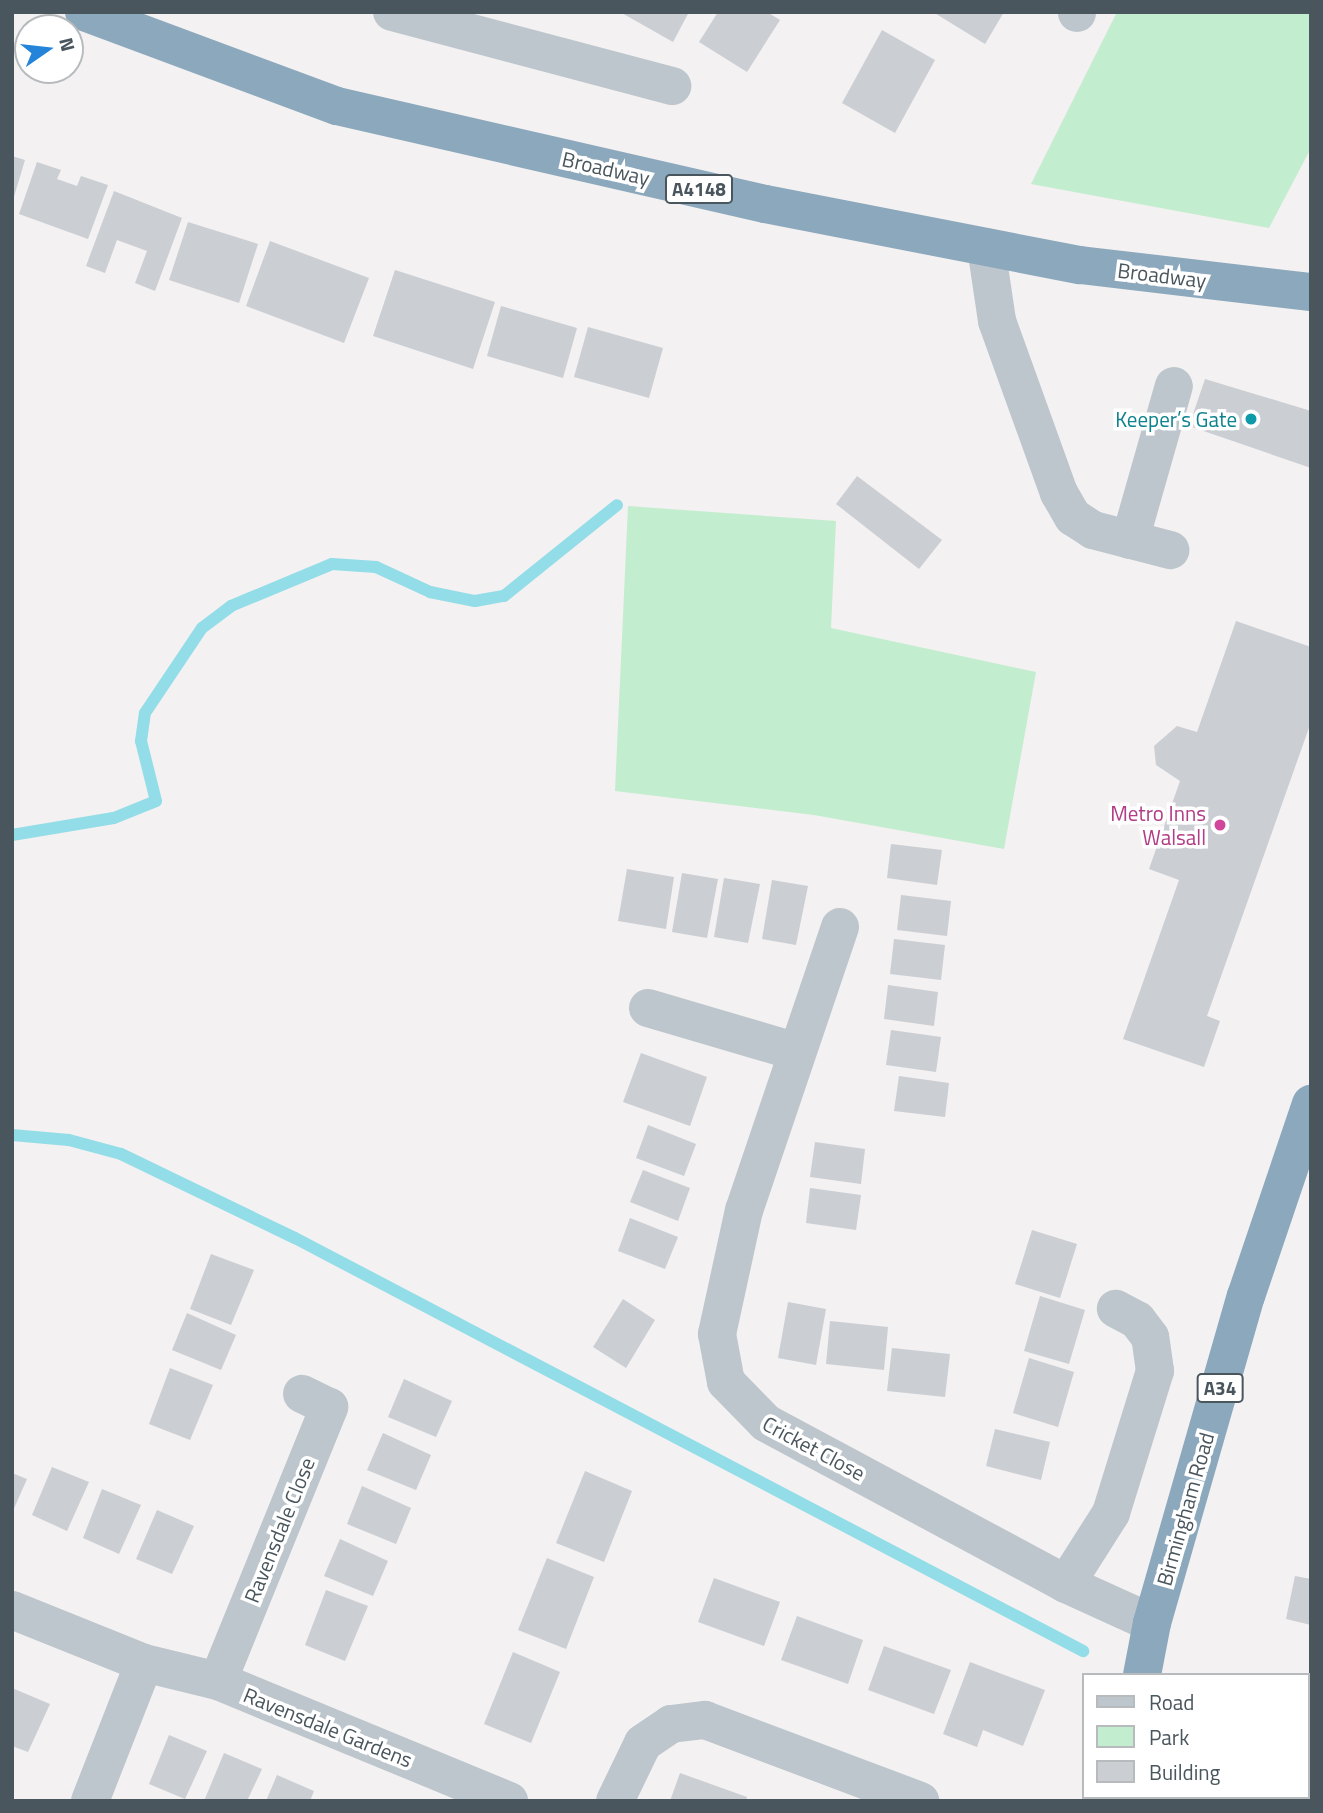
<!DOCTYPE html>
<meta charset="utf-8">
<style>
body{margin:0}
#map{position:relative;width:1323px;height:1813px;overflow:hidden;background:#f3f1f1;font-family:"Titillium Web",sans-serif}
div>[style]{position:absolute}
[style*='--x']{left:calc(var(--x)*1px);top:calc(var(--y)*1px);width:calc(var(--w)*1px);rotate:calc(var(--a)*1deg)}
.green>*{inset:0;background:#c3edcf}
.stream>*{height:12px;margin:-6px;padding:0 6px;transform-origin:6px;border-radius:6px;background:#92dde7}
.building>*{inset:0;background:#cbced3}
.minor>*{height:38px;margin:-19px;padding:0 19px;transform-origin:19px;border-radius:19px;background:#bdc6cc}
.highway>*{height:38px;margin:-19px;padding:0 19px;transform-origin:19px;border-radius:19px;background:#8ca8bc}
.dots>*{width:19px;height:19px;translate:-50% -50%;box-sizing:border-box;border:4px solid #fff;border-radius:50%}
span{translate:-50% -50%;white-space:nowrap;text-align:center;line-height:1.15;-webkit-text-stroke:7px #fff;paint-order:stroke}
.shield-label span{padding:2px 5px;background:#fff;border:2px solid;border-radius:5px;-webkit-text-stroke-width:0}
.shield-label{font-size:19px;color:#4a565d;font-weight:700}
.street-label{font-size:21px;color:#4a565d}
.culture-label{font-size:21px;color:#0d838f}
.right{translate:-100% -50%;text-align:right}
.hotel-label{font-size:21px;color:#b23c85}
.frame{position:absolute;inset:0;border:14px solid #4a565d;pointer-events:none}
.legend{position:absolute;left:1082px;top:1673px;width:228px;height:126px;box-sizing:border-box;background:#fff;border:2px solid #b7bbbe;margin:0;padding:9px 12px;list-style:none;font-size:21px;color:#4a565d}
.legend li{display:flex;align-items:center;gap:14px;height:35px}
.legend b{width:35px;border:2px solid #b7bbbe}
.north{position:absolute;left:14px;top:14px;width:70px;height:70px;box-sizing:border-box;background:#fff;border:2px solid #b7bbbe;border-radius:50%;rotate:76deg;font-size:19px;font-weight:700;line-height:28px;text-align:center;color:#4a565d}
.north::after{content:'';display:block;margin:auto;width:24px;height:32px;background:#2484da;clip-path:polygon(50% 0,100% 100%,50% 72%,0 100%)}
</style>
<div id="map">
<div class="green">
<div style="clip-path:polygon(1117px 12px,1311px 12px,1311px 148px,1269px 228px,1031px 184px)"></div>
<div style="clip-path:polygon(628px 506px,836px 521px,831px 628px,1036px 672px,1004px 849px,814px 815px,615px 791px)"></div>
</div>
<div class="stream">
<div style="--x:12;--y:835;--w:103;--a:-9.5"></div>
<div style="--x:114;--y:818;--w:45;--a:-22"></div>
<div style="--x:156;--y:801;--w:62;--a:-104"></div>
<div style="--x:141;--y:741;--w:28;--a:-82"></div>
<div style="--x:145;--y:713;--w:102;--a:-56.2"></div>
<div style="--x:202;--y:628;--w:36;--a:-37"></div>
<div style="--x:231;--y:606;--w:109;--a:-22.6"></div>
<div style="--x:332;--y:564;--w:44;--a:3.9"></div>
<div style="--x:376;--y:567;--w:60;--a:24.8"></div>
<div style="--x:430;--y:592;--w:46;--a:11.3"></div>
<div style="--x:475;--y:601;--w:29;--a:-10"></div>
<div style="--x:504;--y:596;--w:145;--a:-38.8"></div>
<div style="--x:12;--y:1135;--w:57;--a:5"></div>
<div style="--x:69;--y:1140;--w:54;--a:15.1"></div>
<div style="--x:121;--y:1154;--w:193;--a:25.8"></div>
<div style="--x:295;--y:1238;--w:890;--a:27.66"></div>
</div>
<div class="building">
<div style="clip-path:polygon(620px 12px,689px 12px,673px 42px)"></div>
<div style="clip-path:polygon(718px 12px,767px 12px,780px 20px,747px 72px,699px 42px)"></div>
<div style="clip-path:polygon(933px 12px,1004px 12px,985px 44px)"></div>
<div style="clip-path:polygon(882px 30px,935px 60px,895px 133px,842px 103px)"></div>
<div style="clip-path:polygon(12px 156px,25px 160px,13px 200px,12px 200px)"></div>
<div style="clip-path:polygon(37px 162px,61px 170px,57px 179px,77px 186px,81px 176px,108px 185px,88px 239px,19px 214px)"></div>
<div style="clip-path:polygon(114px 191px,182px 218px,155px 291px,135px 283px,147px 251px,117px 240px,105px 273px,86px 266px)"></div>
<div style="clip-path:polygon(188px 222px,258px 244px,239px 303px,169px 280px)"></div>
<div style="clip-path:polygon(270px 241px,369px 278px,344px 343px,246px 306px)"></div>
<div style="clip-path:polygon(395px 270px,495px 302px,473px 369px,373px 336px)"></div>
<div style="clip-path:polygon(501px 306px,577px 328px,563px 378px,487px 356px)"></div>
<div style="clip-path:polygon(588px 327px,663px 348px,649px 398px,574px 377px)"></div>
<div style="clip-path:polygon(1205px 379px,1311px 411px,1311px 468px,1189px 426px)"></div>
<div style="clip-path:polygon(857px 476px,942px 540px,919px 569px,836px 504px)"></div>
<div style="clip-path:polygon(1236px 621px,1311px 647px,1311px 722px,1207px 1016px,1220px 1021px,1204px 1067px,1123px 1039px,1179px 880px,1149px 869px,1180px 781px,1156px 765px,1154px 746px,1177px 726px,1197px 732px)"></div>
<div style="clip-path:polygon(891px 844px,942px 850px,937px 885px,887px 878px)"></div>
<div style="clip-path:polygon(627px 869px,674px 877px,666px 929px,618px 921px)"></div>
<div style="clip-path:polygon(682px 873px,718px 879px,707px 938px,672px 932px)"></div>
<div style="clip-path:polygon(724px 878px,760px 884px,748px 943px,714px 937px)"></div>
<div style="clip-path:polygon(772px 880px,808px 886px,796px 945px,762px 939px)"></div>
<div style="clip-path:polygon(901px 895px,951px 901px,947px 936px,897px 930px)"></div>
<div style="clip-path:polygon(894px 939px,945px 945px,941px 980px,890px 974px)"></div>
<div style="clip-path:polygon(888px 985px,938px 992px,934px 1026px,884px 1019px)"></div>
<div style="clip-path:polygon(891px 1030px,941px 1037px,936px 1072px,886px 1065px)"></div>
<div style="clip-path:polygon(641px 1053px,707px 1077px,690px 1126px,623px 1102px)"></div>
<div style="clip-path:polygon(899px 1076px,949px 1083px,945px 1117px,894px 1111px)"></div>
<div style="clip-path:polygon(648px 1125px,696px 1144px,684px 1176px,636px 1158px)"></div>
<div style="clip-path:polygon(815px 1142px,865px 1149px,861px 1184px,810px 1177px)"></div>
<div style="clip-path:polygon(643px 1170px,690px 1188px,678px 1221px,630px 1202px)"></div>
<div style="clip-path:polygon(810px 1188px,861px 1195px,856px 1230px,806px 1223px)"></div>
<div style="clip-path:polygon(630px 1218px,678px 1237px,665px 1269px,618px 1251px)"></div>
<div style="clip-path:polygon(1032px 1230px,1077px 1244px,1060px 1298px,1015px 1284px)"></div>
<div style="clip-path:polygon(211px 1254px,254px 1270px,231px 1325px,190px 1309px)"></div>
<div style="clip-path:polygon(1040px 1296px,1085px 1310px,1069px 1364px,1024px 1351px)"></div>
<div style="clip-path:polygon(623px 1299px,655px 1320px,626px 1368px,593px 1347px)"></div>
<div style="clip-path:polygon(788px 1302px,826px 1309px,816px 1365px,778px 1358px)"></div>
<div style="clip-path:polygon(187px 1313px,236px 1335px,221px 1370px,172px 1350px)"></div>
<div style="clip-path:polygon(830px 1321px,888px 1327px,884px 1370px,826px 1364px)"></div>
<div style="clip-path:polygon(892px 1348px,950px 1354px,945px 1397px,887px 1391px)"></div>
<div style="clip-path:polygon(1029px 1358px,1074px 1372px,1058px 1427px,1013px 1413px)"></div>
<div style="clip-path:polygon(170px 1368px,213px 1385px,190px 1440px,149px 1424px)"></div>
<div style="clip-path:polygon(404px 1379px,452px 1401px,436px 1437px,388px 1417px)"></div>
<div style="clip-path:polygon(995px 1429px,1050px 1442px,1041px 1480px,986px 1466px)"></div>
<div style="clip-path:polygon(383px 1433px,431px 1455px,416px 1490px,367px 1470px)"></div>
<div style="clip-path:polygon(52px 1467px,89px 1482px,67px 1531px,32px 1515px)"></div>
<div style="clip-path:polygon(585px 1471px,632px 1491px,604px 1562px,556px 1543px)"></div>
<div style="clip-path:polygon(12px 1473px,27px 1479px,12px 1513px)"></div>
<div style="clip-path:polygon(362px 1486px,411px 1508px,396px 1544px,347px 1524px)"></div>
<div style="clip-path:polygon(102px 1489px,141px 1505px,119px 1554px,83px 1538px)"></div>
<div style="clip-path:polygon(157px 1510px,194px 1526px,172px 1574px,136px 1559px)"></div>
<div style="clip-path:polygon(340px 1539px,388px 1561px,373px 1596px,324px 1576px)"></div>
<div style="clip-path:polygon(547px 1558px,594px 1577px,566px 1649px,518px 1630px)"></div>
<div style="clip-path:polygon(1295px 1576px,1311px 1579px,1311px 1625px,1286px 1619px)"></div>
<div style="clip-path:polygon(714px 1578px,780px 1602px,764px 1646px,698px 1622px)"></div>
<div style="clip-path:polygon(326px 1590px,368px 1606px,345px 1661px,305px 1645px)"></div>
<div style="clip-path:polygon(797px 1616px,863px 1640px,848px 1684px,781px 1660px)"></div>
<div style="clip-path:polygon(884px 1646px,951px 1670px,934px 1714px,868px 1690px)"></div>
<div style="clip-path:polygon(513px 1652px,560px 1672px,531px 1743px,484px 1724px)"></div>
<div style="clip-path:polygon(970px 1662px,1045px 1690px,1023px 1746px,983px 1730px,977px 1747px,943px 1734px)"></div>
<div style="clip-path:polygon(12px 1688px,50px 1704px,28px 1752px,12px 1746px)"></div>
<div style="clip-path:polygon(169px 1735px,207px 1751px,185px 1799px,149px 1784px)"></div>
<div style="clip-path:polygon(224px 1753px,262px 1769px,247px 1801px,204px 1801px)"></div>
<div style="clip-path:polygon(680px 1773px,747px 1797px,746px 1801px,670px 1801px)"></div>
<div style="clip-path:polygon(277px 1775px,314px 1791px,310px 1801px,266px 1801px)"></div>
</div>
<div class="minor">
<div style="--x:392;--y:12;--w:290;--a:14.8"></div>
<div style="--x:1077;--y:13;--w:1;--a:-90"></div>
<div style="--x:986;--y:247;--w:75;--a:81.5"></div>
<div style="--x:997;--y:321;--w:183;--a:70.2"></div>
<div style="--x:1059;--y:493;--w:28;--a:60"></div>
<div style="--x:1073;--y:517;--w:24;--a:33"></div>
<div style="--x:1093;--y:530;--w:80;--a:14.6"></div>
<div style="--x:1130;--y:540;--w:160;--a:-74.1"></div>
<div style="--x:840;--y:927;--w:299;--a:108.7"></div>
<div style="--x:744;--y:1210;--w:127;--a:102.3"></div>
<div style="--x:717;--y:1334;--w:49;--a:79.4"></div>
<div style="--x:726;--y:1382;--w:57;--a:45.7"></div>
<div style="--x:766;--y:1423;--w:340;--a:28.2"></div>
<div style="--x:1066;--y:1584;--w:94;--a:24.4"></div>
<div style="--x:648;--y:1008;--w:152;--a:16.4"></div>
<div style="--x:1066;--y:1584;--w:84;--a:-57.6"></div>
<div style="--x:1111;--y:1513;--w:149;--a:-72.8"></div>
<div style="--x:1155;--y:1371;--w:34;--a:-98"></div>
<div style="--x:1150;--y:1337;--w:21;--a:-127"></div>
<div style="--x:1137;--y:1320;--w:24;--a:-152"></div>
<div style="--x:12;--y:1610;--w:142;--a:21.9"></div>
<div style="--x:144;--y:1663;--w:76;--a:13.7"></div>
<div style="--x:218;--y:1681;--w:315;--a:22.4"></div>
<div style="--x:218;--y:1681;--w:296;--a:-67.9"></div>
<div style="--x:329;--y:1407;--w:30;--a:-154"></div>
<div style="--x:90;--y:1801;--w:148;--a:-68.6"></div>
<div style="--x:615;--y:1801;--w:64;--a:-64.2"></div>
<div style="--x:643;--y:1743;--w:34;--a:-34"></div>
<div style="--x:671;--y:1724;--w:34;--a:-7"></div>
<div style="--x:705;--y:1720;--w:230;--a:20.6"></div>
</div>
<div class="highway">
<div style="--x:84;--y:12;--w:270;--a:20.4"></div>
<div style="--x:337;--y:106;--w:439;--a:12.9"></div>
<div style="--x:765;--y:204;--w:321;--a:11"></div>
<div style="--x:1080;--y:265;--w:233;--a:6.7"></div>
<div style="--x:1142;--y:1675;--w:53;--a:-79.1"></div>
<div style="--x:1152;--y:1623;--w:340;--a:-74"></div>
<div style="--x:1246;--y:1296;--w:203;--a:-71.3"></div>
<div style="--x:1118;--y:1801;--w:4;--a:-76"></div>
</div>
<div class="dots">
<div style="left:1251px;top:419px;background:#0f9aa8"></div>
<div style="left:1220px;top:825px;background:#d1479c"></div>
</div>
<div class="shield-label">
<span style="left:699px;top:189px">A4148</span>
<span style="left:1220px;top:1388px">A34</span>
</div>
<div class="street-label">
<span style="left:606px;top:168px;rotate:13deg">Broadway</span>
<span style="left:1162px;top:275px;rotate:7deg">Broadway</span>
<span style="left:814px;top:1448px;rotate:28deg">Cricket Close</span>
<span style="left:1185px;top:1509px;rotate:-74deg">Birmingham Road</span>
<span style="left:279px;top:1530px;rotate:-68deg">Ravensdale Close</span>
<span style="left:328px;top:1727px;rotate:22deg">Ravensdale Gardens</span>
</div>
<div class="culture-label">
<span class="right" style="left:1237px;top:419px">Keeper’s Gate</span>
</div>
<div class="hotel-label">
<span class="right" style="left:1206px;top:825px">Metro Inns<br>Walsall</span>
</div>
<div class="frame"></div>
<ul class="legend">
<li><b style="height:9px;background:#bdc6cc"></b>Road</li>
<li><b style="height:19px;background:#c3edcf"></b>Park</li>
<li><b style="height:19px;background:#cbced3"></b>Building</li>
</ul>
<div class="north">N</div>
</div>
